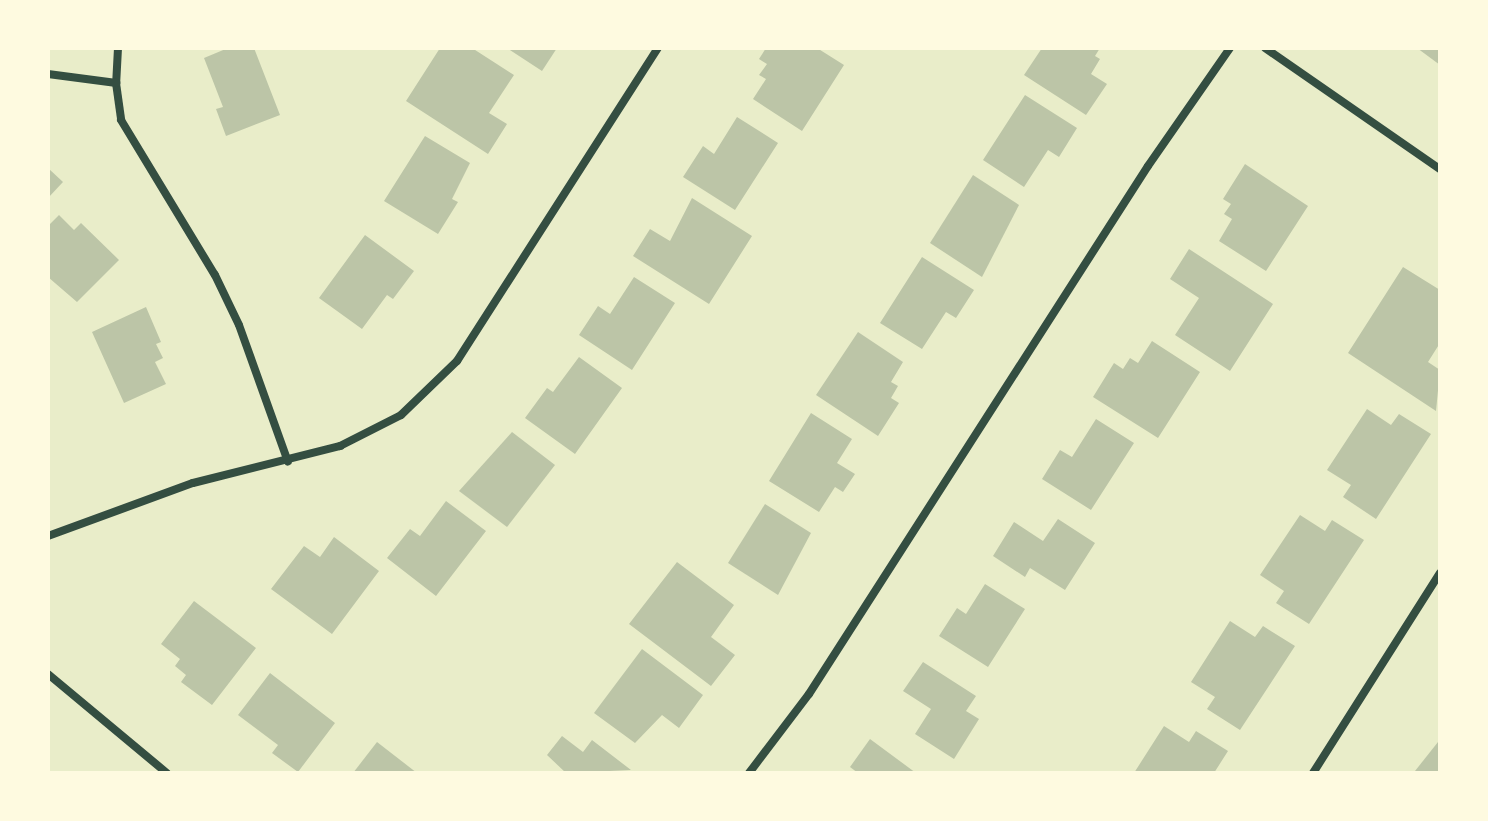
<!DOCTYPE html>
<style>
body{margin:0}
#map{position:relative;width:1488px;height:821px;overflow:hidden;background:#e9edc9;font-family:Figtree,sans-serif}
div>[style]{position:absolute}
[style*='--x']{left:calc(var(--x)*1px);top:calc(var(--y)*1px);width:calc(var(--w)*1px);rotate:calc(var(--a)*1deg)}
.building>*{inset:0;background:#bcc5a7}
.minor>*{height:8px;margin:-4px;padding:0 4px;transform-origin:4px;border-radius:4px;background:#344e41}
span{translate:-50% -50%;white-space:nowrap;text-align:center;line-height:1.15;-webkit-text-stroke:8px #fefae0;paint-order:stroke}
.frame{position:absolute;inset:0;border:50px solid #fefae0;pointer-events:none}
</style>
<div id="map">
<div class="building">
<div style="clip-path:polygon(228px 48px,254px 48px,280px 115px,226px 136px,216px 109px,223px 107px,204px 58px)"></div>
<div style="clip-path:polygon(440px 48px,472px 48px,514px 75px,489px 113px,507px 124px,488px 154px,406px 101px)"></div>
<div style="clip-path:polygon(507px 48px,557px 48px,542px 71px)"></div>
<div style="clip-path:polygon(766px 48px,817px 48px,844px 65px,802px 131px,753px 99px,766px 79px,759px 75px,767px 64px,759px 59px)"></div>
<div style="clip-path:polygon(1042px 48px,1100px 48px,1095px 56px,1100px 59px,1091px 74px,1107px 84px,1086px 115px,1024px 75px)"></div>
<div style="clip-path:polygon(1417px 48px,1440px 48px,1440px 65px)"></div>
<div style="clip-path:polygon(1025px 95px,1077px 128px,1059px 157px,1048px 150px,1024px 187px,983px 160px)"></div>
<div style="clip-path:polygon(737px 117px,778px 143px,735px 210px,683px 177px,703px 146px,714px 154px)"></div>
<div style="clip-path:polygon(425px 136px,470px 163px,452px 199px,458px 202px,438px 234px,384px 201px)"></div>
<div style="clip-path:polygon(1245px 164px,1308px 206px,1266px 271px,1219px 241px,1232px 219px,1224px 214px,1231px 204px,1223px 199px)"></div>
<div style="clip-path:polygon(48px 168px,63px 182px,48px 198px)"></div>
<div style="clip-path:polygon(973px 175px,1019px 205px,982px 277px,930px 243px)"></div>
<div style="clip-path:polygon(692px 198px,752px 236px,709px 304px,633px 256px,650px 229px,670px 241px)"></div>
<div style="clip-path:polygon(59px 215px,74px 230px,81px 223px,119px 260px,77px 302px,48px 277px,48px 226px)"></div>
<div style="clip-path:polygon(365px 235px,414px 271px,393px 299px,387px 295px,362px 329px,319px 298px)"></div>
<div style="clip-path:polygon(1189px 249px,1273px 304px,1230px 371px,1175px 335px,1199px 298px,1170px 279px)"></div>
<div style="clip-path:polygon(922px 257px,974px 290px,956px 318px,946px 312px,922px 349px,880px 323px)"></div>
<div style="clip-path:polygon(1403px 267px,1440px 290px,1440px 343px,1428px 362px,1440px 370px,1436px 411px,1348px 353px)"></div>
<div style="clip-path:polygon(634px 277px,675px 303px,632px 370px,579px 335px,598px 306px,610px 314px)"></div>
<div style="clip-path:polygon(146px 307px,161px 342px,156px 344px,163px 358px,155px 362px,166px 384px,124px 403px,92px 332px)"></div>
<div style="clip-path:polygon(858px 332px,903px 362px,891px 382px,898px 386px,891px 398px,899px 403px,878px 436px,816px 395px)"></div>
<div style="clip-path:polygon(1152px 341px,1200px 372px,1158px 438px,1093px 397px,1114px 363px,1123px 369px,1130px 358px,1138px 363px)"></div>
<div style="clip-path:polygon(579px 357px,622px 388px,575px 454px,525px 418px,547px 388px,553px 392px)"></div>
<div style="clip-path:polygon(1367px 409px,1391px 425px,1399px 414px,1431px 434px,1376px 519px,1343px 497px,1351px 485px,1327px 470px)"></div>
<div style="clip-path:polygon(811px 413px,852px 439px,837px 463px,855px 474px,843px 492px,835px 487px,819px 512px,769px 481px)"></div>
<div style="clip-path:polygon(1096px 419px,1134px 443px,1091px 510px,1042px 479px,1060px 450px,1072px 457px)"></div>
<div style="clip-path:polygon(512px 432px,555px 465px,507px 527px,459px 491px)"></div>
<div style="clip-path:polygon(446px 501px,486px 531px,436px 596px,387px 558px,410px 529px,420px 536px)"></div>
<div style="clip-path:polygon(765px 504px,811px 533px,778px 595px,728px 563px)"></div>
<div style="clip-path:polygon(1300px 515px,1325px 531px,1332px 520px,1364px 540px,1309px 624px,1276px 603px,1284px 591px,1260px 575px)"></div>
<div style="clip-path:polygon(1058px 519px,1095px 543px,1065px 590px,1030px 568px,1025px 577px,993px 556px,1014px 522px,1043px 541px)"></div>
<div style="clip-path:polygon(334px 537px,379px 571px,332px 634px,271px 589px,304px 546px,320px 557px)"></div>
<div style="clip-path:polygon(677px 562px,734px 605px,711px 637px,735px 655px,711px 686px,629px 624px)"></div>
<div style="clip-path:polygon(985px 584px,1025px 609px,988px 667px,939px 636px,957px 608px,966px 614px)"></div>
<div style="clip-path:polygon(194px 601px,256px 648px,212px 705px,181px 682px,186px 675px,175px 666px,180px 659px,161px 644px)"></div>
<div style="clip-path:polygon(1230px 621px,1255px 637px,1263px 626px,1295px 646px,1240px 730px,1207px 709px,1215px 697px,1191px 682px)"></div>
<div style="clip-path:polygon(642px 649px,703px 695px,679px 728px,662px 715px,635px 743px,594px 713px)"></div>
<div style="clip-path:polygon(923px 662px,976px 696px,966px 711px,979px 719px,954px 759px,915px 734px,931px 709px,903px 691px)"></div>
<div style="clip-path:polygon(270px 673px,335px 723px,298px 772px,272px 753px,278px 745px,238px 715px)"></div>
<div style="clip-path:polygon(1164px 726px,1189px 742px,1196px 731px,1228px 751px,1214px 773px,1134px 773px)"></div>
<div style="clip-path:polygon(562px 736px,583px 752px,592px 740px,631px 770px,566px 773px,547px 755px)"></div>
<div style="clip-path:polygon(870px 739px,916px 773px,858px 773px,850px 767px)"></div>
<div style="clip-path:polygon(377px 742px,417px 773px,353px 773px)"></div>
<div style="clip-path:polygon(1438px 742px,1440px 773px,1417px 773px,1415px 771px)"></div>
</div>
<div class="minor">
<div style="--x:118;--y:48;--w:35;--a:93"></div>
<div style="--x:116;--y:83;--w:37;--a:82"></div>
<div style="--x:121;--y:120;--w:181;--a:58.8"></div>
<div style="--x:215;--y:275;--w:55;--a:64.4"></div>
<div style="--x:239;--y:325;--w:145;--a:70.3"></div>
<div style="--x:1265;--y:48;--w:213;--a:34.7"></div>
<div style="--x:48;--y:74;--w:69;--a:7.5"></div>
<div style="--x:48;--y:536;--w:154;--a:-20.1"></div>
<div style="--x:193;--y:483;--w:152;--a:-14.1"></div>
<div style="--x:340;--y:446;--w:68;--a:-26.9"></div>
<div style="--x:401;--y:415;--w:78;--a:-44"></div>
<div style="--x:457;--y:361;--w:372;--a:-57.3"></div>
<div style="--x:48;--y:674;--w:155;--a:39.8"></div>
<div style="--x:749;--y:773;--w:99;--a:-52.8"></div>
<div style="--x:809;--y:694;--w:627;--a:-57.3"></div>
<div style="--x:1148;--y:166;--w:144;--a:-55.2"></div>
<div style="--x:1313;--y:773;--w:237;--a:-57.6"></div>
</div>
<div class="frame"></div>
</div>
